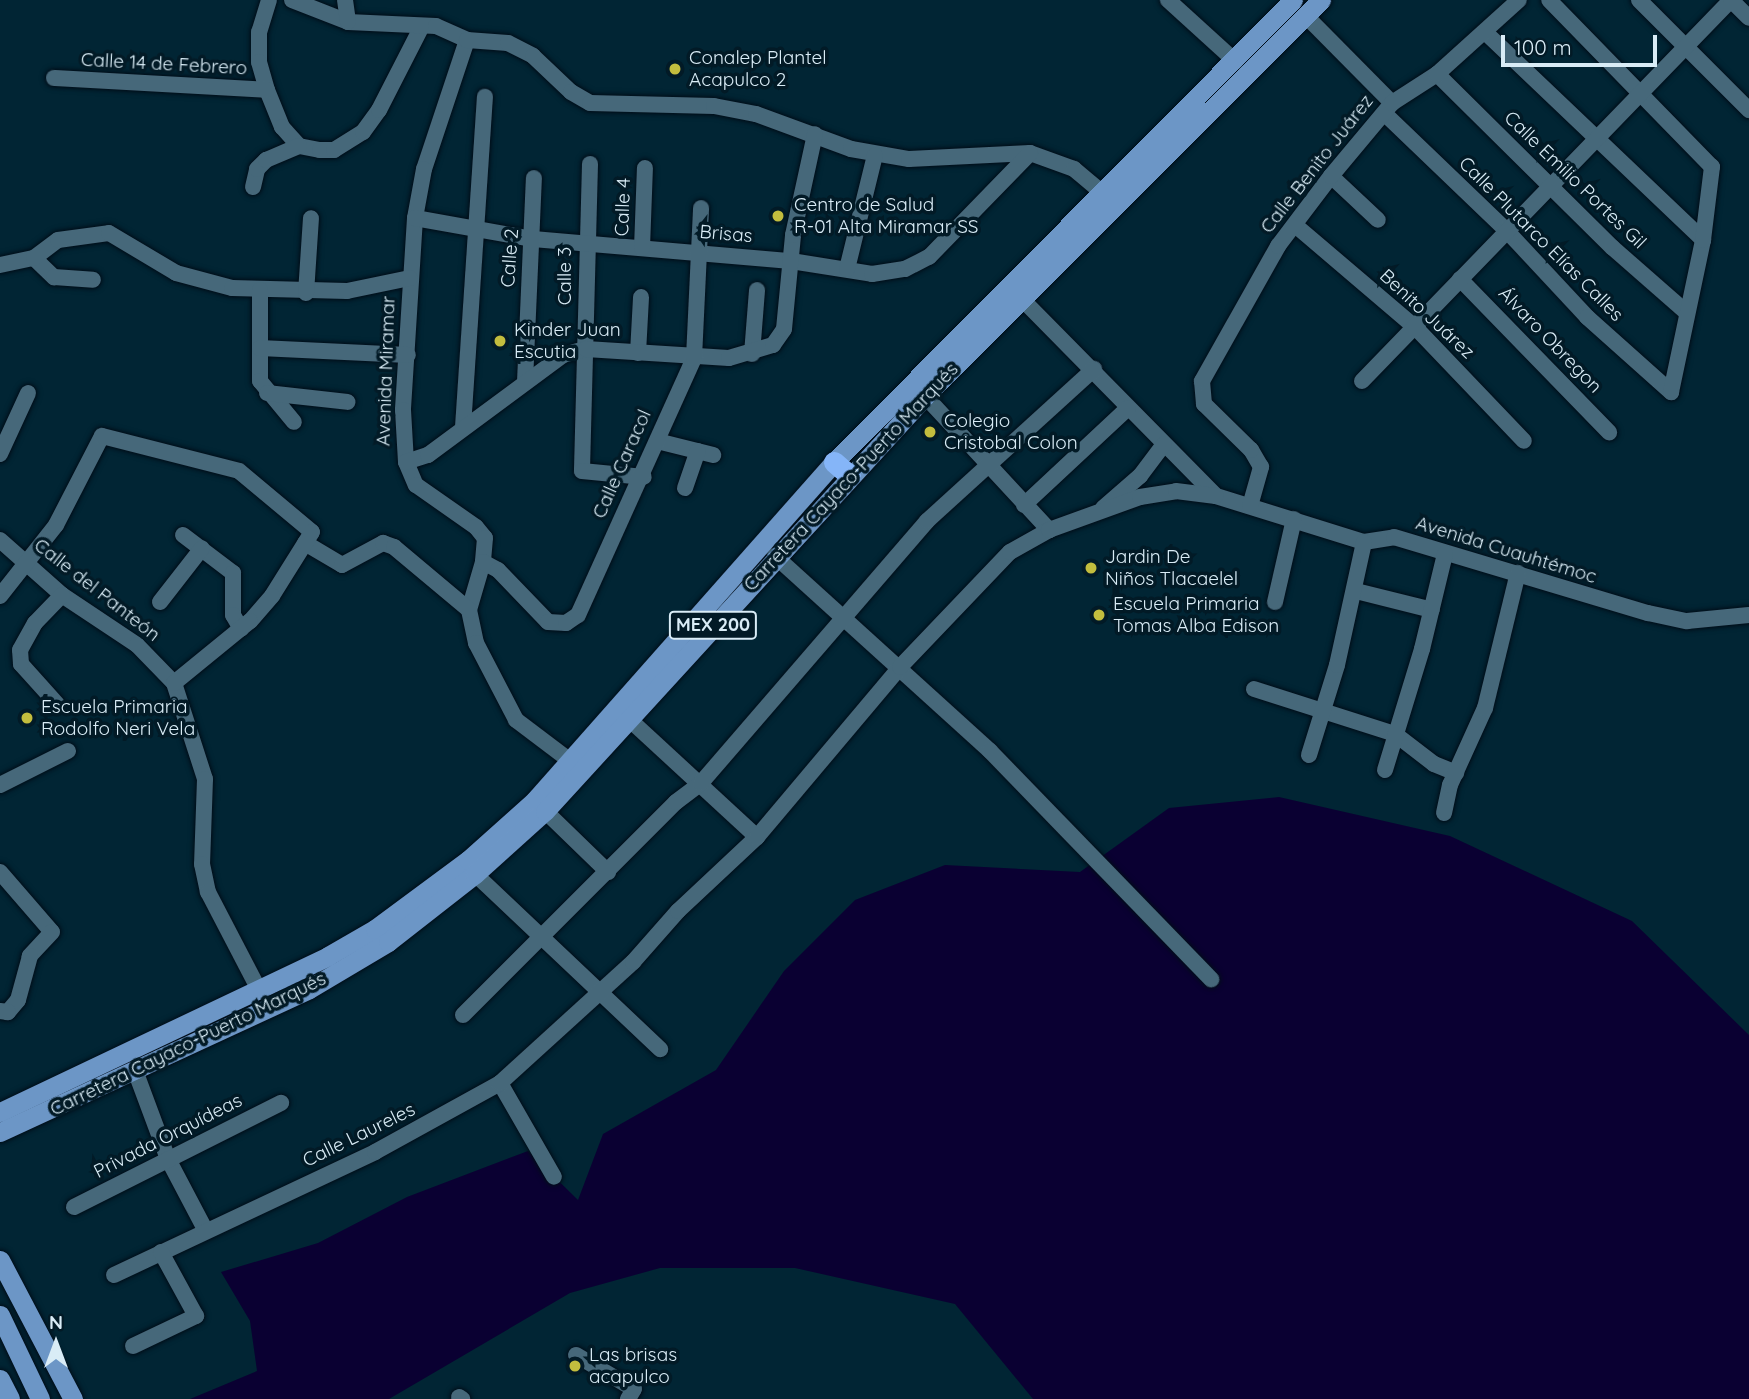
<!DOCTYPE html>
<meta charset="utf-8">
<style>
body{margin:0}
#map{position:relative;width:1749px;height:1399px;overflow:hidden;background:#012534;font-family:Quicksand,sans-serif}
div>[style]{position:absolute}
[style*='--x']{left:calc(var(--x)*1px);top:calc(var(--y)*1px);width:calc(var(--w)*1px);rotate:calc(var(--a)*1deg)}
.water>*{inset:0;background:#0a0032}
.roads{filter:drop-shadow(0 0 2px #000d18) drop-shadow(0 0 2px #000d18)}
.minor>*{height:16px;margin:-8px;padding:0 8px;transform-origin:8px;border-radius:8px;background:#46687a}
.major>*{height:19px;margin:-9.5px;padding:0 9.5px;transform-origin:9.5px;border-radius:9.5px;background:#6c96c6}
.highway>*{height:21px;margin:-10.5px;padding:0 10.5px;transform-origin:10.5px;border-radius:10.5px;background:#85b5f8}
.dots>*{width:19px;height:19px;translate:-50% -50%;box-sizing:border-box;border:4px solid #021a26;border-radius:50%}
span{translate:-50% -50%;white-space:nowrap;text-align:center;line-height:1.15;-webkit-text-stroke:7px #021a26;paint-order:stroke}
.shield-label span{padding:2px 5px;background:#021a26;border:2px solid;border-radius:5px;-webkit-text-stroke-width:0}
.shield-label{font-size:18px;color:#d9ecf6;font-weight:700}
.poi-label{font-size:19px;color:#d9ecf6}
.left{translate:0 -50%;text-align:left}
.street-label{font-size:19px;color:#d9ecf6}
.north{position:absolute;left:21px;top:1308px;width:70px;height:70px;-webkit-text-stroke:5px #021a26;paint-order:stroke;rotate:0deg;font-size:19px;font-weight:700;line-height:28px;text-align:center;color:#d9ecf6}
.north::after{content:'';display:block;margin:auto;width:24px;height:32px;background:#d9ecf6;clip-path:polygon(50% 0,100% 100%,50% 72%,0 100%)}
.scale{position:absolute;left:1501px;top:35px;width:156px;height:32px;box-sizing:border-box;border:4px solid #d9ecf6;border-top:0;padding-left:9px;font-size:21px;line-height:24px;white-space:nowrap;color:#d9ecf6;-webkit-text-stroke:5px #021a26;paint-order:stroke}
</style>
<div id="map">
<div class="water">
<div style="clip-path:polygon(1279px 797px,1450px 836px,1632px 921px,1749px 1035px,1749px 1399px,1033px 1399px,955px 1304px,795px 1268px,660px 1268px,570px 1293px,389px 1399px,190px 1399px,257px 1371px,250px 1321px,221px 1272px,318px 1243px,407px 1197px,528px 1151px,578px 1200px,603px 1134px,716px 1070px,784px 971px,855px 900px,945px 865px,1080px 872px,1169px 808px)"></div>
</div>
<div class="roads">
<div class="minor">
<div style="--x:269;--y:0;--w:34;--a:107"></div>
<div style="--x:259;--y:32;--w:30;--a:90"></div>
<div style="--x:259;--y:62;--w:29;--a:74"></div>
<div style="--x:267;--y:90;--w:40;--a:68"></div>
<div style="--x:282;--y:127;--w:25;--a:48"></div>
<div style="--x:299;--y:146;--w:21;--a:11"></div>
<div style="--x:320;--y:150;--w:14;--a:0"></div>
<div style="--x:334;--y:150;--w:34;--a:-32"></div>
<div style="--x:363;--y:132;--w:27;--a:-54"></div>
<div style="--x:379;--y:110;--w:94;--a:-62.9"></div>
<div style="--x:292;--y:0;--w:60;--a:21.4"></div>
<div style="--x:348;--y:22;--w:88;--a:2.6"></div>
<div style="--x:436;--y:26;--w:34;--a:24"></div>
<div style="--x:345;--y:0;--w:22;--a:82"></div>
<div style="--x:1168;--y:0;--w:91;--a:42.3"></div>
<div style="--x:1639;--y:0;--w:156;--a:45"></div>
<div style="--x:1305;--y:15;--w:124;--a:45.3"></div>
<div style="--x:1486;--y:33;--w:300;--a:43.6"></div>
<div style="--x:467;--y:40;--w:136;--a:108.4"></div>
<div style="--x:424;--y:169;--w:50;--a:100.4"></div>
<div style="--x:415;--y:218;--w:192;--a:93.6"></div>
<div style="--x:403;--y:410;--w:52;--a:86.7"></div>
<div style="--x:406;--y:462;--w:25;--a:67"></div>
<div style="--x:416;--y:485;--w:73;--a:35"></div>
<div style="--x:476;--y:527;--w:14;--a:51"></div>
<div style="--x:485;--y:538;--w:24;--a:95"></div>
<div style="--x:483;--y:562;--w:50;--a:106.3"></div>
<div style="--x:469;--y:610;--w:34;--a:78"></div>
<div style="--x:476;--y:643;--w:87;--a:62.5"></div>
<div style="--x:516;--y:720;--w:66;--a:37"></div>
<div style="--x:467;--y:40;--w:41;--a:4.2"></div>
<div style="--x:508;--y:43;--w:28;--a:27"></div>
<div style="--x:533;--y:56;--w:52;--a:43.5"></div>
<div style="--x:571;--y:92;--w:22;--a:30"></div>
<div style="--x:590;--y:103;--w:124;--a:1.4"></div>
<div style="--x:714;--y:106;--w:43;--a:10.8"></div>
<div style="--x:756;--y:114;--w:101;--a:20.2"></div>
<div style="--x:851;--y:149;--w:59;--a:9.8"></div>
<div style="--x:909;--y:159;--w:121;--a:-2.8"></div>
<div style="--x:1030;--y:153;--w:47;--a:20"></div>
<div style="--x:1074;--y:169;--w:35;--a:40"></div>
<div style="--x:1437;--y:74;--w:247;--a:44.7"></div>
<div style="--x:1613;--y:248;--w:97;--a:41.2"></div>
<div style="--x:54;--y:78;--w:213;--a:3.2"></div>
<div style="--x:1384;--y:113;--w:169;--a:43.8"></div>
<div style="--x:1506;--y:230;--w:119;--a:47"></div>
<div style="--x:1587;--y:317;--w:113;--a:41.8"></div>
<div style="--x:1671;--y:392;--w:155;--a:-78.1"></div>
<div style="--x:1703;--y:240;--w:74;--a:-83"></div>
<div style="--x:1712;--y:167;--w:233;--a:-134.3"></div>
<div style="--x:590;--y:164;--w:307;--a:91.5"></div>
<div style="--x:582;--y:471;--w:62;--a:5.5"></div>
<div style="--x:1331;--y:176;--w:64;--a:43.1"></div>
<div style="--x:253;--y:187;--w:18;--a:-77"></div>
<div style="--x:257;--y:169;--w:13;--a:-45"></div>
<div style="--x:266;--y:160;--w:36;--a:-23"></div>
<div style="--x:415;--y:218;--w:120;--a:10.1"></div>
<div style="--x:533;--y:239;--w:259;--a:4.9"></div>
<div style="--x:791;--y:261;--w:82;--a:9.1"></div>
<div style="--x:872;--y:274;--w:33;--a:-9"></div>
<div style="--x:905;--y:269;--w:27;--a:-27"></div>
<div style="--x:929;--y:257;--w:145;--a:-45.8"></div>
<div style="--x:1295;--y:225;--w:159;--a:40.4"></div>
<div style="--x:1416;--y:328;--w:156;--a:46.3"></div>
<div style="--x:642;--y:248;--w:80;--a:-87.9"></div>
<div style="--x:34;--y:258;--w:28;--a:44"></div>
<div style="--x:54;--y:277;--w:39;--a:4"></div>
<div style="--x:0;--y:265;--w:35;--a:-12"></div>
<div style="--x:34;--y:258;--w:30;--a:-37"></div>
<div style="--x:58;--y:240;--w:51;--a:-7.8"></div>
<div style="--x:109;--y:233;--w:78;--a:30.8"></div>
<div style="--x:176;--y:273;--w:58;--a:15"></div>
<div style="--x:232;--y:288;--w:115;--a:1.5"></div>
<div style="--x:347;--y:291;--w:64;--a:-11.7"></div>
<div style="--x:847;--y:269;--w:117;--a:-76.2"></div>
<div style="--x:1460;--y:279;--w:214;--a:45.8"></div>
<div style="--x:260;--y:290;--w:91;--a:90"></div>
<div style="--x:260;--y:381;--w:53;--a:50.3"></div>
<div style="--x:1014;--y:291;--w:288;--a:45.4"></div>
<div style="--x:1216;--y:496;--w:155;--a:17.3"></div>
<div style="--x:1364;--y:542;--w:30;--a:-9"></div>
<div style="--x:1394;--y:537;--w:265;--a:16.7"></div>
<div style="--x:1648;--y:613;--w:40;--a:12"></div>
<div style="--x:1687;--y:621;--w:62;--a:-5.5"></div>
<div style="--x:306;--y:293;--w:75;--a:-86.2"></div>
<div style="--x:260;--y:348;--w:148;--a:2.7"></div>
<div style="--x:638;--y:353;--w:56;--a:-86.9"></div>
<div style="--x:752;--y:354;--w:64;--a:-85.5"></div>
<div style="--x:1362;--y:381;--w:530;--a:-45.92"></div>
<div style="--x:1731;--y:0;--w:25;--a:45"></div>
<div style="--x:525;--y:382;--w:204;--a:-87.5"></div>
<div style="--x:267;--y:393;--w:81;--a:6.3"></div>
<div style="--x:925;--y:396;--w:183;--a:47.2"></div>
<div style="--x:463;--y:427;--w:331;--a:-86.2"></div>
<div style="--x:657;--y:441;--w:58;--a:14"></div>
<div style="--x:0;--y:454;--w:67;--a:-65.3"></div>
<div style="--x:406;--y:462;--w:23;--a:-18"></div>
<div style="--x:428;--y:455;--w:168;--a:-36.5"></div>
<div style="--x:563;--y:355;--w:24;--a:-15"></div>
<div style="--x:586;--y:349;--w:143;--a:3.6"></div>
<div style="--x:729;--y:358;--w:46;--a:-16.5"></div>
<div style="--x:773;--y:345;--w:19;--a:-55"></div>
<div style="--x:784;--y:329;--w:94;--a:-84.5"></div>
<div style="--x:793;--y:235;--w:103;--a:-77.7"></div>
<div style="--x:685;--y:488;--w:39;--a:-71"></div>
<div style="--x:1024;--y:505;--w:142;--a:-43"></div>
<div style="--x:1250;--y:506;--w:41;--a:-74.2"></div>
<div style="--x:1261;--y:467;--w:20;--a:-120"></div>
<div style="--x:1251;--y:450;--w:66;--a:-135.6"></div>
<div style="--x:1204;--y:404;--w:23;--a:-95"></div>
<div style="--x:1202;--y:381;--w:155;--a:-60.6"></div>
<div style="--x:1278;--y:246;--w:88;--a:-52.9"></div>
<div style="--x:1331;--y:176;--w:95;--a:-50.1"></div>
<div style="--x:1392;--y:103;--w:54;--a:-32.8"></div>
<div style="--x:1437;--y:74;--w:110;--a:-42.1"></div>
<div style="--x:1103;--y:508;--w:49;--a:-40.9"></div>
<div style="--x:1140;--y:476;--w:40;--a:-53"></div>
<div style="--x:183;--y:535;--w:63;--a:37.2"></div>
<div style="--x:233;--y:573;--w:42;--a:90"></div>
<div style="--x:233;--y:615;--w:16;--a:60"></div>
<div style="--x:0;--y:540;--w:83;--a:41.6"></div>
<div style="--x:62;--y:595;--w:90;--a:33.7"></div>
<div style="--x:137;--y:645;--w:53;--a:45.8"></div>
<div style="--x:174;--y:683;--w:101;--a:72.1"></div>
<div style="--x:205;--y:779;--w:85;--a:92"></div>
<div style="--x:202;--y:864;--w:29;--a:78"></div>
<div style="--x:208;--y:892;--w:110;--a:62.5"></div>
<div style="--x:305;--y:543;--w:43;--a:30.7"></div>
<div style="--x:342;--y:565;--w:47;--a:-28.2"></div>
<div style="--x:383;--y:543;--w:12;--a:20"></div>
<div style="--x:394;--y:547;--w:98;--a:40"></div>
<div style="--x:775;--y:556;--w:290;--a:42.2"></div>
<div style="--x:990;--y:751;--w:318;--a:45.9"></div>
<div style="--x:483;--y:562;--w:17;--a:28"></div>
<div style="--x:498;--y:570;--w:72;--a:46.1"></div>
<div style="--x:548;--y:622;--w:18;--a:3"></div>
<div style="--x:566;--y:623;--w:14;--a:-34"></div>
<div style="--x:578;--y:615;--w:282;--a:-65.7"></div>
<div style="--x:694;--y:358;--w:150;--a:-87.3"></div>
<div style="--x:1356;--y:591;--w:78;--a:14"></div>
<div style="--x:0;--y:596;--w:90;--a:-51.7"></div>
<div style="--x:56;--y:525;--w:100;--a:-62.7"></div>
<div style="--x:102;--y:436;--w:141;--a:14.3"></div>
<div style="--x:239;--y:471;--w:95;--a:39.9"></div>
<div style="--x:312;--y:532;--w:75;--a:122"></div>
<div style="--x:272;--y:596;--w:33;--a:131"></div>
<div style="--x:250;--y:621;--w:98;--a:140.8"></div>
<div style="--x:160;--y:602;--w:68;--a:-52.1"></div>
<div style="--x:1275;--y:602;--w:85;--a:-77.1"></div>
<div style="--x:1254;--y:689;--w:148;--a:17.7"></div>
<div style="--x:1395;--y:734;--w:49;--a:37.6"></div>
<div style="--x:1434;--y:764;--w:24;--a:22"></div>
<div style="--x:57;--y:704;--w:54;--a:-132"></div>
<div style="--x:21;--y:664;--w:14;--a:-94"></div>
<div style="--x:20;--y:650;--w:31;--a:-61"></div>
<div style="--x:35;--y:623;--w:39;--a:-46"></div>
<div style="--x:629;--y:719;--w:174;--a:42.7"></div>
<div style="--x:1309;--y:755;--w:94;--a:-72.7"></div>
<div style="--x:1337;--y:665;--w:126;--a:-77.6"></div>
<div style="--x:1385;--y:770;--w:127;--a:-73"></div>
<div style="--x:1422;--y:649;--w:98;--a:-76.4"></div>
<div style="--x:0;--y:785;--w:76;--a:-26.6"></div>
<div style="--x:545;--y:811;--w:88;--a:44.1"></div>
<div style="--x:1444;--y:813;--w:29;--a:-78"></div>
<div style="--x:1450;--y:785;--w:85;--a:-65.6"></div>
<div style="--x:1485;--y:708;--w:139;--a:-76.3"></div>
<div style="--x:0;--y:872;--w:79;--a:49.1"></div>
<div style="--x:52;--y:932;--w:33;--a:133"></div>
<div style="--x:30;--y:956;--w:46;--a:105.3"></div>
<div style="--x:18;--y:1000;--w:16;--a:130"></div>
<div style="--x:8;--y:1012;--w:8;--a:-173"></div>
<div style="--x:475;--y:874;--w:255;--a:43.4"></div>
<div style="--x:463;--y:1015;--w:301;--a:-45"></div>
<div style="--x:676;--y:802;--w:31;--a:-37"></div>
<div style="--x:701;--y:783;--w:346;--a:-49.2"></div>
<div style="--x:927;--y:521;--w:226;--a:-42.3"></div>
<div style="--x:136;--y:1073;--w:92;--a:69.6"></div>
<div style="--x:168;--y:1159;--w:81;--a:62.2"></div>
<div style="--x:500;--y:1083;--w:108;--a:60.1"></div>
<div style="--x:74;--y:1207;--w:232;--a:-26.7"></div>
<div style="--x:114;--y:1275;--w:289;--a:-25.2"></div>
<div style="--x:375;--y:1152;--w:143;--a:-28.9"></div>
<div style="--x:500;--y:1083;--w:180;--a:-42.3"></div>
<div style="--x:633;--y:962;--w:68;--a:-48.6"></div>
<div style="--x:678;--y:911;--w:108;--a:-43.1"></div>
<div style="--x:757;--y:837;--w:222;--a:-49.9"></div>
<div style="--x:900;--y:667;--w:159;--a:-46.3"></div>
<div style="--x:1010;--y:552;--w:45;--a:-29.4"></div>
<div style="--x:1049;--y:530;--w:97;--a:-19.9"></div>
<div style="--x:1140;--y:497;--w:36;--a:-9"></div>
<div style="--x:1176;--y:491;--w:40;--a:7.1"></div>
<div style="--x:133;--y:1346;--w:70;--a:-25.5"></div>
<div style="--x:196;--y:1316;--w:73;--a:-118.7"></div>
<div style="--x:576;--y:1355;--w:67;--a:30.4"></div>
<div style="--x:634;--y:1389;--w:12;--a:121"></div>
<div style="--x:459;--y:1397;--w:4;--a:34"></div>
</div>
<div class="major">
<div style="--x:0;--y:1112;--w:363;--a:-25.4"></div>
<div style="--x:328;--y:956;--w:54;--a:-29.9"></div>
<div style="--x:375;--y:929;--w:116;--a:-36.6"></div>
<div style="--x:468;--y:860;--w:90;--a:-41.8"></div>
<div style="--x:535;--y:800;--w:451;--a:-48.5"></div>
<div style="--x:834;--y:462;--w:651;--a:-45.19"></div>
<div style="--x:0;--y:1132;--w:340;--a:-24.8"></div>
<div style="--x:309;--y:989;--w:92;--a:-30.7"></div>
<div style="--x:388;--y:942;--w:110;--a:-38"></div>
<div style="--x:475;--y:874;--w:94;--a:-42"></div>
<div style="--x:545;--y:811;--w:563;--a:-47.52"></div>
<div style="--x:925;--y:396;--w:560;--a:-45"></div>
<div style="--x:0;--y:1260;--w:157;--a:62.3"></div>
<div style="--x:0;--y:1315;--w:93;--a:64.5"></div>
<div style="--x:0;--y:1379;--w:22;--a:63"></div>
</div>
<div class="highway">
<div style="--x:834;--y:462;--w:21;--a:41"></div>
</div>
</div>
<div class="dots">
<div style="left:675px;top:69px;background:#c3bd3e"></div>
<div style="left:778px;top:216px;background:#c3bd3e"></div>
<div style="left:500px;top:341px;background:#c3bd3e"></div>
<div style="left:930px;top:432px;background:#c3bd3e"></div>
<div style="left:1091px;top:568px;background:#c3bd3e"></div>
<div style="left:1099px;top:615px;background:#c3bd3e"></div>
<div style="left:27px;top:718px;background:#c3bd3e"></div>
<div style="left:575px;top:1366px;background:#c3bd3e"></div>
</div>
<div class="shield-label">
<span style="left:713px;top:625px">MEX 200</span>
</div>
<div class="poi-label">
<span class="left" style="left:689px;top:69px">Conalep Plantel<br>Acapulco 2</span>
<span class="left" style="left:794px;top:216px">Centro de Salud<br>R-01 Alta Miramar SS</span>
<span class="left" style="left:514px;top:341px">Kinder Juan<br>Escutia</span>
<span class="left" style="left:944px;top:432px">Colegio<br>Cristobal Colon</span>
<span class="left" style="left:1105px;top:568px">Jardin De<br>Niños Tlacaelel</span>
<span class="left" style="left:1113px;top:615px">Escuela Primaria<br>Tomas Alba Edison</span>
<span class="left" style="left:41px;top:718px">Escuela Primaria<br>Rodolfo Neri Vela</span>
<span class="left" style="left:589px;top:1366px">Las brisas<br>acapulco</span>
</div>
<div class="street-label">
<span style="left:164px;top:64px;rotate:3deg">Calle 14 de Febrero</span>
<span style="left:1317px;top:164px;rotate:-52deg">Calle Benito Juárez</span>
<span style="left:1575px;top:180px;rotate:44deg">Calle Emilio Portes Gil</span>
<span style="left:623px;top:207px;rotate:-88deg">Calle 4</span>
<span style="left:726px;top:234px;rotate:5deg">Brisas</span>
<span style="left:1541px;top:239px;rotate:45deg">Calle Plutarco Elías Calles</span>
<span style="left:510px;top:258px;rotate:-86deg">Calle 2</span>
<span style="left:565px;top:276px;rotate:-90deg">Calle 3</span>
<span style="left:1427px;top:314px;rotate:43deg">Benito Juárez</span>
<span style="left:1550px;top:340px;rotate:46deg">Álvaro Obregon</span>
<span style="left:386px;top:371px;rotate:-88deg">Avenida Miramar</span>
<span style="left:622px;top:464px;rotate:-66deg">Calle Caracol</span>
<span style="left:851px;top:477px;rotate:-47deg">Carretera Cayaco-Puerto Marqués</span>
<span style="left:1506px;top:550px;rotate:17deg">Avenida Cuauhtémoc</span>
<span style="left:97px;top:590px;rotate:38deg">Calle del Panteón</span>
<span style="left:188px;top:1044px;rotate:-26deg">Carretera Cayaco-Puerto Marqués</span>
<span style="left:359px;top:1135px;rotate:-26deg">Calle Laureles</span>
<span style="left:168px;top:1136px;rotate:-27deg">Privada Orquídeas</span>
</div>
<div class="north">N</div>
<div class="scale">100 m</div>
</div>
